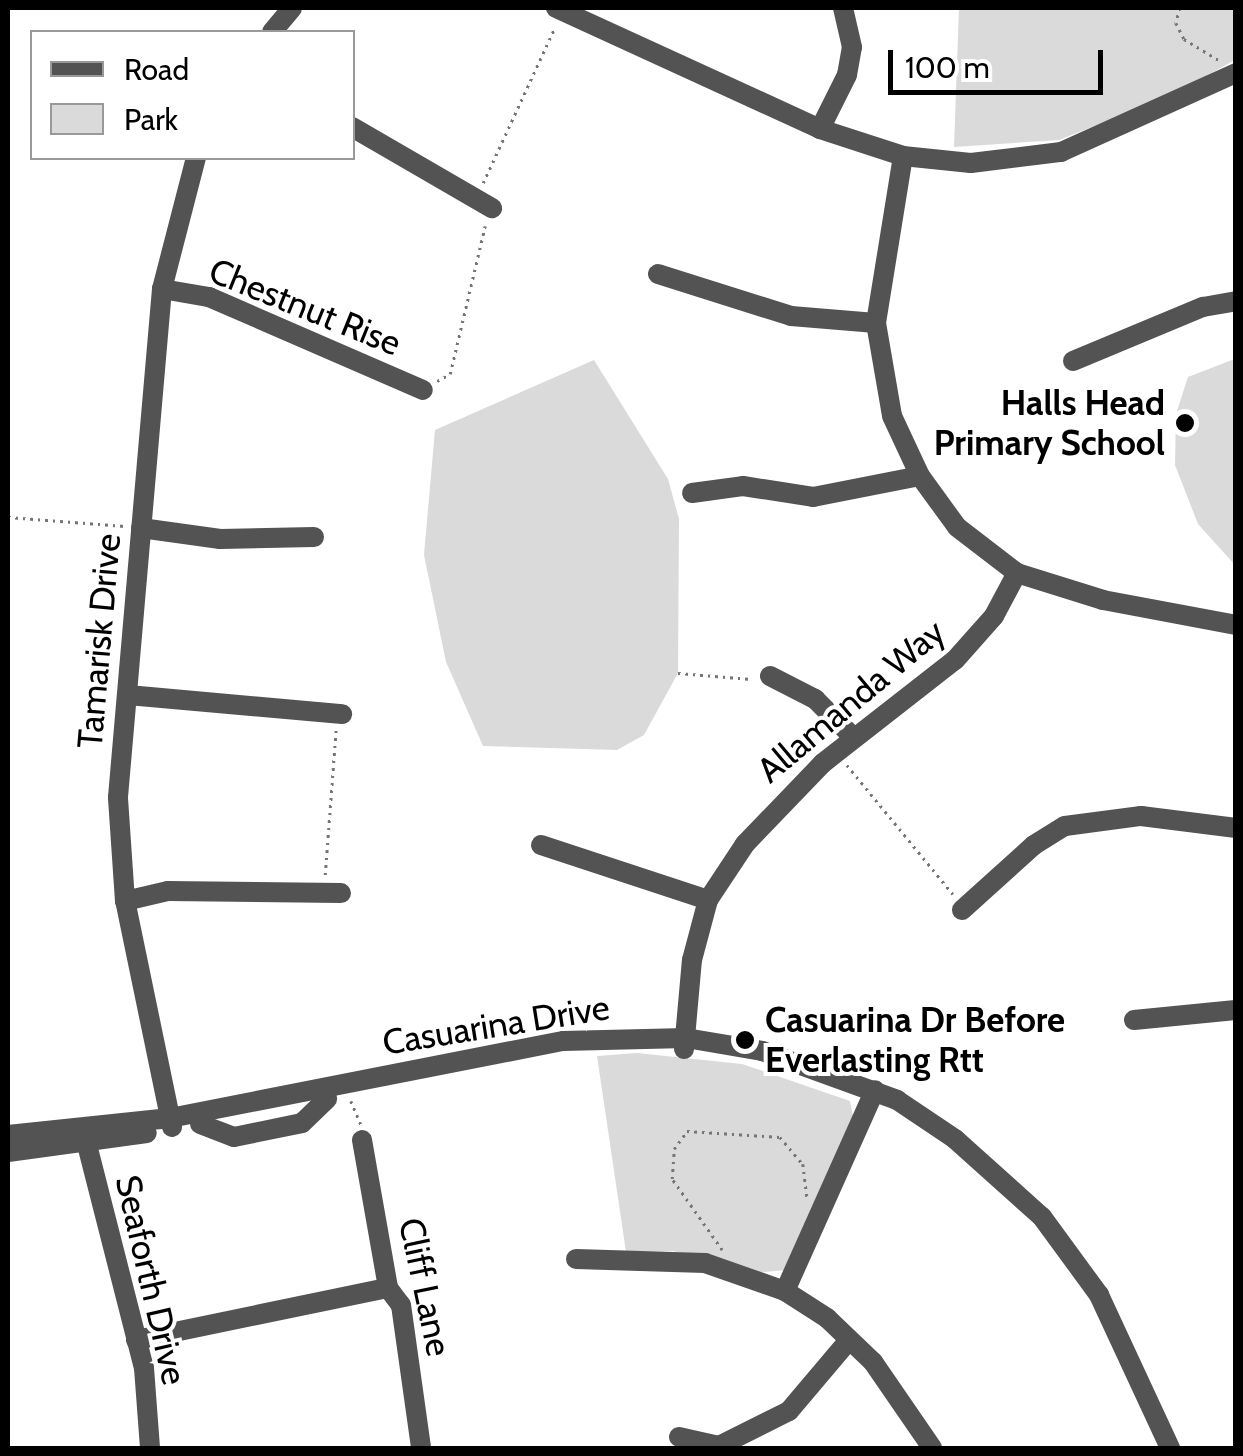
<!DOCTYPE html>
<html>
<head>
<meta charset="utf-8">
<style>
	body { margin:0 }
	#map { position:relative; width:1243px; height:1456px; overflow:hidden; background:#fff; font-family:Cabin,sans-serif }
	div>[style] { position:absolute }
	.green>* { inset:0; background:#dadada }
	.path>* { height:2.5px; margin-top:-1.25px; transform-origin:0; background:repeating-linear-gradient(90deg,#757575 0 2.5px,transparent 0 7.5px) }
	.minor>* { height:20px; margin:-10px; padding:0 10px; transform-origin:10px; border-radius:10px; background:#535353 }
	.dots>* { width:28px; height:28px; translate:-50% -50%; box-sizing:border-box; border:5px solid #fff; border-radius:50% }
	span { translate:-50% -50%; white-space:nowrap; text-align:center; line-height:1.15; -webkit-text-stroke:8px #fff; paint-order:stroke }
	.street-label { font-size:35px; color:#000 }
	.poi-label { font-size:35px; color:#000; font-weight:700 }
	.right { translate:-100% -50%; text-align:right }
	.left { translate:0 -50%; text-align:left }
	.frame { position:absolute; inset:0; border:10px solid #000; pointer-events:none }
	.legend { position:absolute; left:30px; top:30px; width:325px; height:130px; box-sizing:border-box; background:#fff; border:2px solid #999; margin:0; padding:12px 18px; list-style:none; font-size:30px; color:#000 }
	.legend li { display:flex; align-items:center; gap:20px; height:50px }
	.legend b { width:50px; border:2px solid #999 }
	.scale { position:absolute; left:888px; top:50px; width:215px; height:45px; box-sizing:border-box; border:5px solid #000; border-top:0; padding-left:12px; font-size:30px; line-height:35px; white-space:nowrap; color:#000; -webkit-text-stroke:8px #fff; paint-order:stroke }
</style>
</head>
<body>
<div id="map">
	<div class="green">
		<i style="clip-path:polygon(959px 8px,1235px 8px,1235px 60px,1172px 95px,1059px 140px,954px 147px)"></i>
		<i style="clip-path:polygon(594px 360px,668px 479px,679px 519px,678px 673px,644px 735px,617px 750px,483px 746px,446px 662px,424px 555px,435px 430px)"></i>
		<i style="clip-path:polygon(1232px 360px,1236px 362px,1235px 565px,1198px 524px,1175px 465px,1176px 414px,1188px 377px)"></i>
		<i style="clip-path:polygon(637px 1053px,742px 1064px,850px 1101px,854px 1121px,786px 1270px,754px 1273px,673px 1251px,626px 1252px,597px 1056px)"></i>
	</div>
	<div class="path">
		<i style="left:1180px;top:8px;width:16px;rotate:105deg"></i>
		<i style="left:1176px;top:23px;width:18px;rotate:63deg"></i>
		<i style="left:1184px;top:39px;width:44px;rotate:31.2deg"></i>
		<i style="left:483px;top:183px;width:172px;rotate:-65.2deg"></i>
		<i style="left:437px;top:381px;width:15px;rotate:-28deg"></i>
		<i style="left:450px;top:374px;width:152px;rotate:-76.7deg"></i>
		<i style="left:8px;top:517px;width:117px;rotate:4.4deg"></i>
		<i style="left:678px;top:673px;width:73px;rotate:4.7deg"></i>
		<i style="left:847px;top:765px;width:167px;rotate:50.6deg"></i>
		<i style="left:325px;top:875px;width:146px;rotate:-85.7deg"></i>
		<i style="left:351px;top:1101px;width:26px;rotate:67deg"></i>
		<i style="left:722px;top:1250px;width:87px;rotate:-125.2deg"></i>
		<i style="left:672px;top:1179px;width:30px;rotate:-86deg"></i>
		<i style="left:674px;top:1149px;width:22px;rotate:-54deg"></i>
		<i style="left:687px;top:1131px;width:93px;rotate:3.7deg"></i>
		<i style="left:780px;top:1137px;width:35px;rotate:50deg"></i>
		<i style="left:803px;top:1164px;width:35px;rotate:83deg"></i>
	</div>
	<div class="minor">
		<i style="left:556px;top:8px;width:290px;rotate:24.6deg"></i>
		<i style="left:820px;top:129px;width:87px;rotate:18deg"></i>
		<i style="left:903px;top:156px;width:68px;rotate:5.9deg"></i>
		<i style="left:971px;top:163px;width:91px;rotate:-7deg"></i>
		<i style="left:1061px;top:152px;width:192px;rotate:-24.3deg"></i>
		<i style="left:272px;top:32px;width:31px;rotate:-50deg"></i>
		<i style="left:352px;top:127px;width:162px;rotate:30.1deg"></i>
		<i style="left:820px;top:129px;width:60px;rotate:-63.4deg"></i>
		<i style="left:847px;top:75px;width:28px;rotate:-80deg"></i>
		<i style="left:852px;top:47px;width:40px;rotate:-103deg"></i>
		<i style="left:903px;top:156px;width:169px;rotate:99.2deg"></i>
		<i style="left:876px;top:323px;width:94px;rotate:80.2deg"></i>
		<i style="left:892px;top:416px;width:66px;rotate:65deg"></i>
		<i style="left:920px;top:476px;width:63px;rotate:54deg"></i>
		<i style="left:957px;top:527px;width:76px;rotate:37.5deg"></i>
		<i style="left:1017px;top:573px;width:90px;rotate:17.4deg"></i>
		<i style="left:1103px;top:600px;width:135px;rotate:10.6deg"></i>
		<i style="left:658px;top:274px;width:139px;rotate:17.5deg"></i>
		<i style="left:791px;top:316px;width:85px;rotate:4.7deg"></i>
		<i style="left:162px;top:289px;width:48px;rotate:9.7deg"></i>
		<i style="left:209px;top:297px;width:233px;rotate:23.5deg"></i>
		<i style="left:1073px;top:361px;width:141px;rotate:-22.6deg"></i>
		<i style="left:1203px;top:307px;width:34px;rotate:-10deg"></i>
		<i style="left:692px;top:493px;width:51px;rotate:-7.8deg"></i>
		<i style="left:743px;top:486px;width:71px;rotate:8.9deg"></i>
		<i style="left:813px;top:497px;width:109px;rotate:-11.1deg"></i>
		<i style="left:141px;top:528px;width:80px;rotate:7.9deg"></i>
		<i style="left:220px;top:539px;width:94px;rotate:-1.2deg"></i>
		<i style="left:770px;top:676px;width:51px;rotate:27.1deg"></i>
		<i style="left:815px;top:699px;width:55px;rotate:45deg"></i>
		<i style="left:128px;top:695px;width:215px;rotate:5.1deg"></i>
		<i style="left:541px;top:845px;width:176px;rotate:18.2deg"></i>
		<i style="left:125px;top:901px;width:44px;rotate:-13.1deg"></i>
		<i style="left:168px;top:891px;width:173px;rotate:0.7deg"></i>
		<i style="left:962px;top:910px;width:97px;rotate:-42.1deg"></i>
		<i style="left:1034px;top:845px;width:36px;rotate:-32deg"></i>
		<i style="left:1065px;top:826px;width:77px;rotate:-7.5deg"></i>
		<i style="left:1141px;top:816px;width:96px;rotate:7.2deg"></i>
		<i style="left:1134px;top:1020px;width:102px;rotate:-5.6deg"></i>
		<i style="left:684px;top:1049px;width:89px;rotate:-84.9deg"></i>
		<i style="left:692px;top:960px;width:62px;rotate:-75.1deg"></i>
		<i style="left:708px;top:900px;width:67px;rotate:-56.5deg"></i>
		<i style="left:745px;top:844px;width:112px;rotate:-46.1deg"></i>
		<i style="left:823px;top:763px;width:167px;rotate:-38deg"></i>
		<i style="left:955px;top:660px;width:59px;rotate:-48.4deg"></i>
		<i style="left:994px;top:616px;width:49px;rotate:-61.9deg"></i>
		<i style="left:200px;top:1124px;width:36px;rotate:21deg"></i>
		<i style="left:234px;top:1137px;width:69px;rotate:-11.6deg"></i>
		<i style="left:302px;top:1123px;width:35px;rotate:-44deg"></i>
		<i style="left:172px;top:1127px;width:231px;rotate:-101.7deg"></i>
		<i style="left:125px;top:901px;width:104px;rotate:-93.9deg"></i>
		<i style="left:118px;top:797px;width:510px;rotate:-85.05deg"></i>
		<i style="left:162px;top:289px;width:135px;rotate:-75.5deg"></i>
		<i style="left:83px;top:1129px;width:247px;rotate:75.7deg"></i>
		<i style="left:144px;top:1368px;width:80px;rotate:85.7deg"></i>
		<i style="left:8px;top:1135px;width:163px;rotate:-6deg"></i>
		<i style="left:170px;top:1118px;width:400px;rotate:-11.1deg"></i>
		<i style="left:563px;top:1041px;width:123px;rotate:-1.4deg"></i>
		<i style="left:686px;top:1038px;width:77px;rotate:9.7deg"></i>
		<i style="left:762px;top:1051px;width:144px;rotate:19.9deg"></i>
		<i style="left:897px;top:1100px;width:70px;rotate:33.9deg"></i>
		<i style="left:955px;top:1139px;width:117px;rotate:41.9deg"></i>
		<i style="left:1042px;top:1217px;width:97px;rotate:53.8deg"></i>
		<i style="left:1099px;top:1295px;width:169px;rotate:65.1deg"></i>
		<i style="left:362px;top:1140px;width:150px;rotate:80deg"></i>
		<i style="left:388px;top:1288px;width:21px;rotate:53deg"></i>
		<i style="left:401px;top:1305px;width:144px;rotate:82deg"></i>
		<i style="left:8px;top:1152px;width:140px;rotate:-7.8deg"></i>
		<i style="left:576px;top:1259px;width:129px;rotate:1.8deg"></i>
		<i style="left:705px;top:1263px;width:85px;rotate:19.3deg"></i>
		<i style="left:785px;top:1291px;width:50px;rotate:32.7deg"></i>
		<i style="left:827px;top:1318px;width:64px;rotate:43.7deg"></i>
		<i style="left:873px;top:1362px;width:104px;rotate:55.5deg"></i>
		<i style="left:785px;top:1291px;width:220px;rotate:-65.9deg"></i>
		<i style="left:136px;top:1340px;width:257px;rotate:-11.7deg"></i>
		<i style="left:679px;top:1437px;width:41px;rotate:12.7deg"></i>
		<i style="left:719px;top:1446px;width:78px;rotate:-26.6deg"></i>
		<i style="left:789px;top:1411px;width:93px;rotate:-49.8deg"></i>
	</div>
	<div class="dots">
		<i style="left:1185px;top:423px;background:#000"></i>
		<i style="left:745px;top:1040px;background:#000"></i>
	</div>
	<div class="street-label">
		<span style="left:305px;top:307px;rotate:22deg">Chestnut Rise</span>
		<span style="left:99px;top:641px;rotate:-85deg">Tamarisk Drive</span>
		<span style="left:851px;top:701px;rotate:-40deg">Allamanda Way</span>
		<span style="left:496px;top:1025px;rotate:-9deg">Casuarina Drive</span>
		<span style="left:151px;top:1280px;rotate:77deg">Seaforth Drive</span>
		<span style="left:425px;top:1287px;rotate:78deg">Cliff Lane</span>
	</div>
	<div class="poi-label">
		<span class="right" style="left:1165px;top:423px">Halls Head<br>Primary School</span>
		<span class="left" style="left:765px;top:1040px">Casuarina Dr Before<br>Everlasting Rtt</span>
	</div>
	<div class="frame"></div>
	<ul class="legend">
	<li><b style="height:12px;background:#535353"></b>Road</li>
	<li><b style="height:28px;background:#dadada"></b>Park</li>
	</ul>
	<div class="scale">100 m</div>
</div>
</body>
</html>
